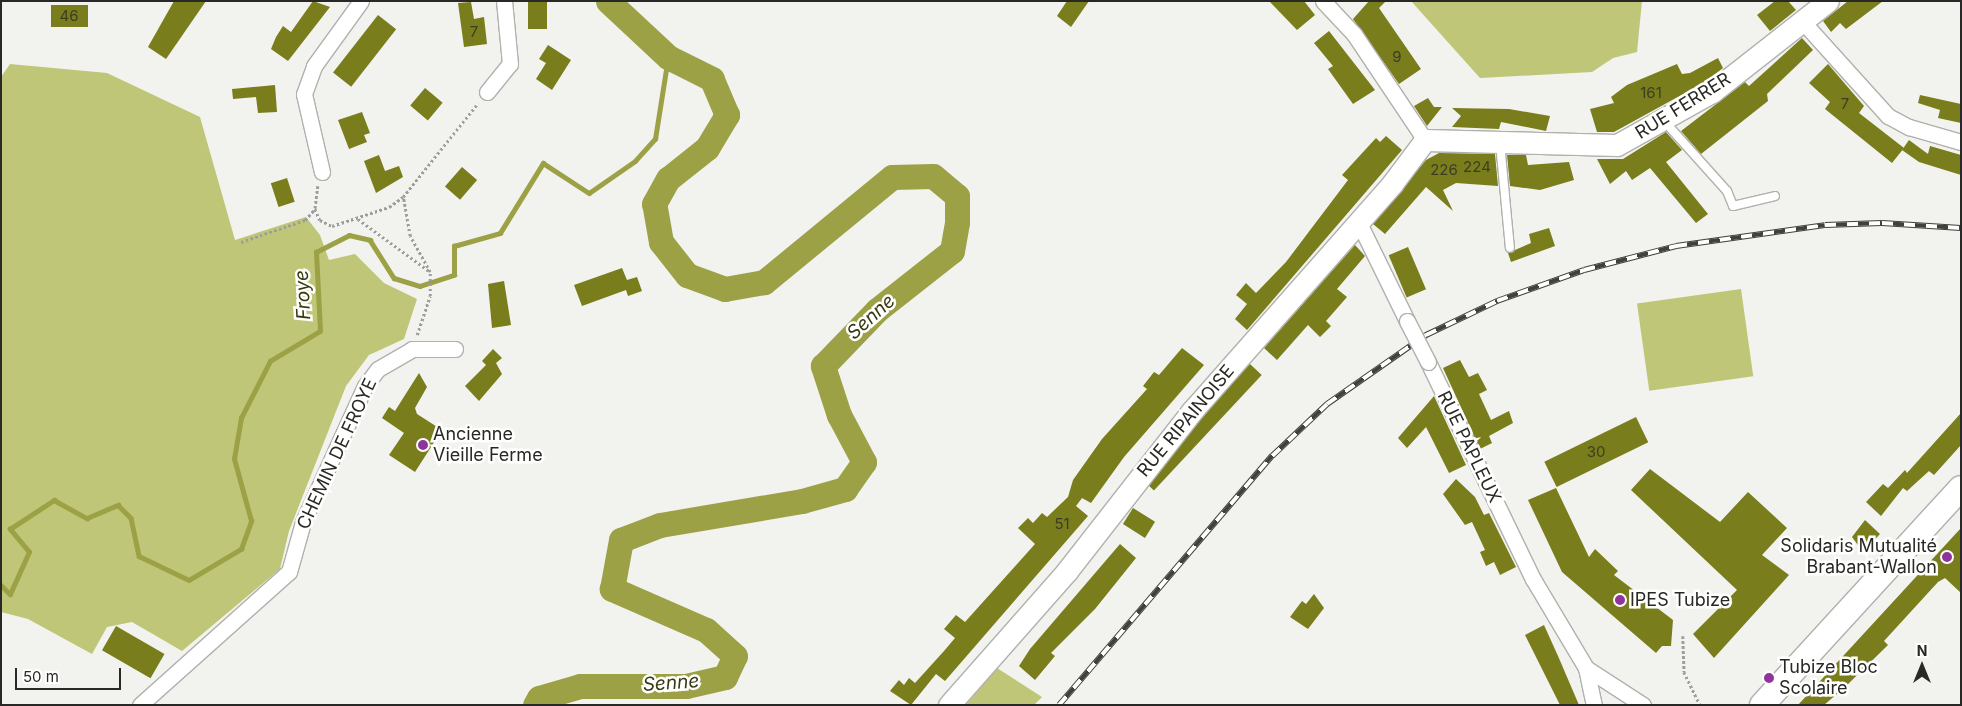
<!DOCTYPE html>
<html>
<head>
<meta charset="utf-8">
<style>
	body { margin:0 }
	#map { position:relative; width:1962px; height:706px; overflow:hidden; background:#f2f2ef; font-family:Inter,sans-serif }
	div>[style] { position:absolute }
	.green>* { inset:0; background:#c0c677; transform-origin:0 0 }
	.stream>* { height:4.5px; margin:-2.25px; padding:0 2.25px; transform-origin:2.25px; border-radius:2.25px; background:#9ca146 }
	.river>* { height:25px; margin:-12.5px; padding:0 12.5px; transform-origin:12.5px; border-radius:12.5px; background:#9ca146 }
	.building>* { inset:0; background:#797d1b; transform-origin:0 0 }
	.path>* { height:2.5px; margin-top:-1.25px; transform-origin:0; background:repeating-linear-gradient(90deg,#9d9d9b 0 2.5px,transparent 0 5px) }
	.roads { filter:drop-shadow(1px 0 #b0b0ad) drop-shadow(-1px 0 #b0b0ad) drop-shadow(0 1px #b0b0ad) drop-shadow(0 -1px #b0b0ad) }
	.lane>* { height:8px; margin:-4px; padding:0 4px; transform-origin:4px; border-radius:4px; background:#fff }
	.street>* { height:15px; margin:-7.5px; padding:0 7.5px; transform-origin:7.5px; border-radius:7.5px; background:#fff }
	.secondary>* { height:21px; margin:-10.5px; padding:0 10.5px; transform-origin:10.5px; border-radius:10.5px; background:#fff }
	.primary>* { height:24px; margin:-12px; padding:0 12px; transform-origin:12px; border-radius:12px; background:#fff }
	.rail>* { height:5.5px; margin-top:-2.75px; transform-origin:0; background:repeating-linear-gradient(90deg,#fffffe 0 11px,#40403e 0 22px); box-sizing:border-box; border-block:1px solid #40403e }
	.bridges { filter:drop-shadow(1px 0 #b0b0ad) drop-shadow(-1px 0 #b0b0ad) drop-shadow(0 1px #b0b0ad) drop-shadow(0 -1px #b0b0ad) }
	.street-bridge>* { height:15px; margin:-7.5px; padding:0 7.5px; transform-origin:7.5px; border-radius:7.5px; background:#fff }
	.dots>* { width:14px; height:14px; translate:-50% -50%; box-sizing:border-box; border:2px solid #fffffe; border-radius:50% }
	span { translate:-50% -50%; white-space:nowrap; text-align:center; line-height:1.15; -webkit-text-stroke:5px #fffffe; paint-order:stroke }
	.number-label { font-size:15px; color:#3c3d24 }
	.number-label span { -webkit-text-stroke-width:0 }
	.street-label { font-size:18px; color:#282827 }
	.poi-label { font-size:18px; color:#282827 }
	.left { translate:0 -50%; text-align:left }
	.right { translate:-100% -50%; text-align:right }
	.water-label { font-size:19px; color:#373912; font-style:italic }
	.frame { position:absolute; inset:0; border:2px solid #282827; pointer-events:none }
	.north { position:absolute; left:1897px; top:641px; width:50px; height:50px; -webkit-text-stroke:4px #fffffe; paint-order:stroke; rotate:0deg; font-size:14px; font-weight:700; line-height:20px; text-align:center; color:#282827 }
	.north::after { content:''; display:block; margin:auto; width:18px; height:22px; background:#282827; clip-path:polygon(50% 0,100% 100%,50% 72%,0 100%) }
	.scale { position:absolute; left:15px; top:668px; width:106px; height:22px; box-sizing:border-box; border:2px solid #282827; border-top:0; padding-left:6px; font-size:15px; line-height:18px; white-space:nowrap; color:#282827; -webkit-text-stroke:4px #fffffe; paint-order:stroke }
</style>
</head>
<body>
<div id="map">
	<div class="green">
		<i style="clip-path:polygon(1411px 1px,1642px 1px,1637px 52px,1613px 58px,1592px 72px,1480px 78px)"></i>
		<i style="clip-path:polygon(10px 64px,107px 73px,200px 117px,235px 240px,306px 217px,320px 235px,329px 260px,355px 254px,384px 283px,417px 299px,404px 339px,369px 355px,346px 386px,289px 531px,280px 569px,182px 651px,132px 622px,107px 627px,92px 654px,28px 619px,1px 612px,1px 77px)"></i>
		<i style="left:1741px;top:289px;width:88px;height:105px;rotate:82deg"></i>
		<i style="clip-path:polygon(997px 668px,1042px 697px,1034px 705px,966px 705px)"></i>
	</div>
	<div class="stream">
		<i style="left:1px;top:585px;width:13px;rotate:45deg"></i>
		<i style="left:10px;top:594px;width:46px;rotate:-65.7deg"></i>
		<i style="left:29px;top:552px;width:30px;rotate:-130deg"></i>
		<i style="left:10px;top:529px;width:53px;rotate:-33.4deg"></i>
		<i style="left:54px;top:500px;width:38px;rotate:29deg"></i>
		<i style="left:87px;top:518px;width:34px;rotate:-23deg"></i>
		<i style="left:118px;top:505px;width:18px;rotate:45deg"></i>
		<i style="left:131px;top:518px;width:39px;rotate:78deg"></i>
		<i style="left:139px;top:556px;width:55px;rotate:25.6deg"></i>
		<i style="left:189px;top:580px;width:61px;rotate:-30.8deg"></i>
		<i style="left:241px;top:549px;width:30px;rotate:-70deg"></i>
		<i style="left:251px;top:521px;width:64px;rotate:-105.3deg"></i>
		<i style="left:234px;top:459px;width:42px;rotate:-80.3deg"></i>
		<i style="left:241px;top:418px;width:64px;rotate:-63deg"></i>
		<i style="left:270px;top:361px;width:58px;rotate:-31deg"></i>
		<i style="left:320px;top:331px;width:79px;rotate:-92.9deg"></i>
		<i style="left:316px;top:252px;width:37px;rotate:-27deg"></i>
		<i style="left:349px;top:235px;width:22px;rotate:13deg"></i>
		<i style="left:370px;top:240px;width:45px;rotate:57.7deg"></i>
		<i style="left:394px;top:278px;width:27px;rotate:17deg"></i>
		<i style="left:420px;top:286px;width:36px;rotate:-18deg"></i>
		<i style="left:454px;top:275px;width:29px;rotate:-90deg"></i>
		<i style="left:454px;top:246px;width:48px;rotate:-15.8deg"></i>
		<i style="left:500px;top:233px;width:82px;rotate:-58.4deg"></i>
		<i style="left:543px;top:163px;width:55px;rotate:33.1deg"></i>
		<i style="left:589px;top:193px;width:56px;rotate:-34.8deg"></i>
		<i style="left:635px;top:161px;width:30px;rotate:-48deg"></i>
		<i style="left:655px;top:139px;width:83px;rotate:-81deg"></i>
	</div>
	<div class="river">
		<i style="left:535px;top:705px;width:8px;rotate:-60deg"></i>
		<i style="left:539px;top:698px;width:43px;rotate:-16.3deg"></i>
		<i style="left:580px;top:686px;width:106px"></i>
		<i style="left:686px;top:686px;width:40px;rotate:-13deg"></i>
		<i style="left:725px;top:677px;width:23px;rotate:-65deg"></i>
		<i style="left:735px;top:656px;width:39px;rotate:-138deg"></i>
		<i style="left:706px;top:630px;width:103px;rotate:-156.4deg"></i>
		<i style="left:612px;top:589px;width:50px;rotate:-79.6deg"></i>
		<i style="left:621px;top:540px;width:42px;rotate:-21deg"></i>
		<i style="left:660px;top:525px;width:144px;rotate:-9.6deg"></i>
		<i style="left:802px;top:501px;width:45px;rotate:-15.6deg"></i>
		<i style="left:845px;top:489px;width:33px;rotate:-55deg"></i>
		<i style="left:864px;top:462px;width:53px;rotate:-118deg"></i>
		<i style="left:839px;top:415px;width:52px;rotate:-108.1deg"></i>
		<i style="left:823px;top:366px;width:78px;rotate:-46deg"></i>
		<i style="left:877px;top:310px;width:95px;rotate:-38.2deg"></i>
		<i style="left:952px;top:251px;width:29px;rotate:-80deg"></i>
		<i style="left:957px;top:222px;width:26px;rotate:-90deg"></i>
		<i style="left:957px;top:196px;width:31px;rotate:-140deg"></i>
		<i style="left:933px;top:176px;width:41px;rotate:178.6deg"></i>
		<i style="left:892px;top:177px;width:166px;rotate:140.6deg"></i>
		<i style="left:764px;top:282px;width:40px;rotate:170deg"></i>
		<i style="left:725px;top:289px;width:40px;rotate:-159.8deg"></i>
		<i style="left:687px;top:275px;width:42px;rotate:-128.2deg"></i>
		<i style="left:661px;top:242px;width:39px;rotate:-100deg"></i>
		<i style="left:654px;top:204px;width:29px;rotate:-61deg"></i>
		<i style="left:668px;top:179px;width:50px;rotate:-38.5deg"></i>
		<i style="left:707px;top:148px;width:39px;rotate:-59deg"></i>
		<i style="left:727px;top:115px;width:39px;rotate:-113deg"></i>
		<i style="left:712px;top:79px;width:49px;rotate:-153.4deg"></i>
		<i style="left:668px;top:57px;width:82px;rotate:-137deg"></i>
	</div>
	<div class="building">
		<i style="clip-path:polygon(174px 1px,206px 1px,166px 59px,148px 47px)"></i>
		<i style="clip-path:polygon(313px 1px,330px 7px,288px 61px,271px 49px,276px 37px,283px 26px,291px 32px)"></i>
		<i style="left:528px;top:1px;width:19px;height:28px"></i>
		<i style="clip-path:polygon(1067px 1px,1089px 1px,1071px 27px,1057px 16px)"></i>
		<i style="clip-path:polygon(1269px 1px,1304px 1px,1315px 15px,1297px 30px)"></i>
		<i style="clip-path:polygon(1369px 1px,1386px 1px,1379px 8px,1421px 69px,1399px 84px,1353px 19px)"></i>
		<i style="clip-path:polygon(1775px 1px,1788px 1px,1796px 10px,1770px 31px,1757px 15px)"></i>
		<i style="clip-path:polygon(1848px 1px,1883px 1px,1846px 29px,1840px 23px,1831px 32px,1823px 21px)"></i>
		<i style="clip-path:polygon(471px 2px,474px 19px,484px 17px,487px 44px,464px 47px,458px 3px)"></i>
		<i style="left:51px;top:5px;width:37px;height:22px"></i>
		<i style="left:378px;top:15px;width:23px;height:73px;rotate:38deg"></i>
		<i style="clip-path:polygon(1329px 31px,1375px 90px,1353px 104px,1328px 69px,1333px 66px,1314px 43px)"></i>
		<i style="clip-path:polygon(1802px 38px,1813px 50px,1767px 94px,1768px 101px,1701px 154px,1681px 131px,1745px 82px,1749px 86px)"></i>
		<i style="clip-path:polygon(548px 45px,571px 60px,552px 90px,536px 79px,546px 63px,539px 59px)"></i>
		<i style="clip-path:polygon(1718px 58px,1723px 68px,1705px 82px,1614px 132px,1597px 132px,1590px 109px,1614px 103px,1611px 97px,1627px 85px,1677px 64px,1682px 74px,1690px 73px)"></i>
		<i style="clip-path:polygon(1828px 64px,1864px 106px,1859px 113px,1904px 148px,1892px 163px,1825px 109px,1830px 102px,1809px 83px)"></i>
		<i style="clip-path:polygon(275px 85px,277px 112px,258px 113px,256px 97px,233px 99px,232px 89px)"></i>
		<i style="left:425px;top:88px;width:23px;height:23px;rotate:40deg"></i>
		<i style="clip-path:polygon(1920px 95px,1961px 104px,1961px 123px,1938px 118px,1940px 110px,1918px 103px)"></i>
		<i style="clip-path:polygon(1428px 98px,1434px 107px,1442px 107px,1427px 126px,1414px 106px)"></i>
		<i style="clip-path:polygon(1452px 108px,1509px 109px,1550px 116px,1546px 131px,1501px 122px,1499px 129px,1452px 127px,1461px 116px)"></i>
		<i style="clip-path:polygon(362px 112px,370px 133px,364px 135px,367px 142px,349px 149px,338px 120px)"></i>
		<i style="clip-path:polygon(1666px 132px,1682px 150px,1666px 162px,1708px 214px,1696px 223px,1650px 168px,1632px 180px,1626px 171px,1610px 184px,1597px 159px,1623px 159px)"></i>
		<i style="clip-path:polygon(1386px 136px,1402px 150px,1247px 330px,1235px 319px,1247px 304px,1236px 295px,1246px 283px,1256px 293px,1286px 262px,1348px 180px,1342px 175px,1376px 138px,1380px 142px)"></i>
		<i style="clip-path:polygon(1909px 140px,1928px 154px,1930px 146px,1961px 155px,1961px 175px,1919px 162px,1902px 150px)"></i>
		<i style="clip-path:polygon(1439px 153px,1495px 154px,1498px 186px,1456px 183px,1443px 190px,1453px 211px,1426px 187px,1385px 234px,1373px 224px,1426px 160px)"></i>
		<i style="clip-path:polygon(379px 155px,385px 171px,399px 166px,403px 177px,376px 193px,364px 161px)"></i>
		<i style="clip-path:polygon(1507px 155px,1526px 155px,1528px 165px,1569px 162px,1574px 180px,1540px 190px,1510px 186px)"></i>
		<i style="left:462px;top:167px;width:20px;height:26px;rotate:41deg"></i>
		<i style="left:287px;top:178px;width:25px;height:17px;rotate:72deg"></i>
		<i style="clip-path:polygon(1549px 228px,1555px 246px,1511px 262px,1508px 253px,1531px 243px,1529px 234px)"></i>
		<i style="clip-path:polygon(1355px 245px,1365px 256px,1337px 289px,1347px 297px,1326px 321px,1331px 326px,1320px 337px,1308px 325px,1277px 360px,1264px 348px)"></i>
		<i style="left:1408px;top:247px;width:46px;height:21px;rotate:67deg"></i>
		<i style="clip-path:polygon(622px 268px,627px 280px,637px 277px,642px 291px,628px 296px,626px 290px,582px 306px,574px 285px)"></i>
		<i style="clip-path:polygon(504px 281px,511px 325px,492px 328px,488px 284px)"></i>
		<i style="clip-path:polygon(1182px 348px,1204px 365px,1124px 457px,1091px 503px,1082px 498px,1076px 506px,1088px 516px,945px 681px,936px 674px,911px 705px,890px 691px,899px 680px,904px 685px,909px 678px,915px 683px,944px 651px,955px 638px,944px 629px,956px 615px,965px 622px,1035px 544px,1018px 528px,1028px 518px,1033px 523px,1042px 513px,1047px 517px,1068px 497px,1073px 480px,1102px 439px,1147px 389px,1143px 386px,1154px 372px,1159px 375px)"></i>
		<i style="clip-path:polygon(493px 349px,502px 358px,496px 363px,502px 374px,479px 401px,465px 386px,486px 365px,482px 361px)"></i>
		<i style="clip-path:polygon(1460px 360px,1469px 377px,1478px 373px,1487px 390px,1479px 394px,1491px 420px,1509px 411px,1513px 423px,1489px 436px,1492px 443px,1480px 449px,1443px 368px)"></i>
		<i style="left:1250px;top:364px;width:16px;height:158px;rotate:43deg"></i>
		<i style="clip-path:polygon(419px 373px,427px 387px,415px 408px,417px 414px,442px 430px,415px 472px,389px 455px,404px 433px,382px 418px,389px 407px,395px 411px)"></i>
		<i style="clip-path:polygon(1434px 396px,1466px 465px,1449px 473px,1426px 427px,1407px 448px,1398px 438px)"></i>
		<i style="clip-path:polygon(1961px 413px,1961px 445px,1934px 475px,1929px 471px,1907px 491px,1903px 488px,1881px 516px,1866px 502px,1883px 484px,1888px 488px,1905px 470px,1907px 473px)"></i>
		<i style="left:1636px;top:417px;width:28px;height:102px;rotate:64deg"></i>
		<i style="clip-path:polygon(1650px 469px,1720px 522px,1748px 492px,1787px 528px,1762px 555px,1789px 575px,1714px 658px,1693px 634px,1737px 590px,1631px 490px)"></i>
		<i style="clip-path:polygon(1456px 479px,1475px 497px,1484px 515px,1489px 513px,1516px 567px,1500px 575px,1494px 562px,1486px 566px,1480px 552px,1485px 550px,1472px 522px,1465px 525px,1443px 494px)"></i>
		<i style="clip-path:polygon(1556px 488px,1589px 557px,1595px 549px,1618px 571px,1614px 575px,1673px 620px,1671px 646px,1662px 646px,1656px 653px,1562px 572px,1528px 500px)"></i>
		<i style="left:1133px;top:508px;width:26px;height:19px;rotate:32deg"></i>
		<i style="clip-path:polygon(1865px 520px,1880px 534px,1863px 552px,1852px 537px)"></i>
		<i style="clip-path:polygon(1961px 528px,1961px 593px,1945px 578px,1938px 582px,1884px 641px,1888px 645px,1844px 688px,1824px 705px,1798px 705px)"></i>
		<i style="clip-path:polygon(1120px 544px,1136px 558px,1095px 609px,1051px 653px,1055px 656px,1035px 680px,1019px 666px,1030px 649px)"></i>
		<i style="clip-path:polygon(1314px 594px,1324px 608px,1308px 629px,1290px 617px,1302px 601px,1306px 604px)"></i>
		<i style="clip-path:polygon(1544px 625px,1558px 656px,1579px 705px,1560px 705px,1525px 635px)"></i>
		<i style="left:116px;top:626px;width:56px;height:28px;rotate:30deg"></i>
	</div>
	<div class="path">
		<i style="left:318px;top:186px;width:23px;rotate:97deg"></i>
		<i style="left:315px;top:209px;width:12px;rotate:66deg"></i>
		<i style="left:320px;top:220px;width:13px;rotate:27deg"></i>
		<i style="left:332px;top:226px;width:60px;rotate:-18.4deg"></i>
		<i style="left:389px;top:207px;width:17px;rotate:-36deg"></i>
		<i style="left:358px;top:219px;width:88px;rotate:36.2deg"></i>
		<i style="left:241px;top:242px;width:68px;rotate:-19deg"></i>
		<i style="left:305px;top:220px;width:15px;rotate:-48deg"></i>
		<i style="left:417px;top:335px;width:41px;rotate:-71.6deg"></i>
		<i style="left:430px;top:296px;width:24px;rotate:-90deg"></i>
		<i style="left:430px;top:272px;width:41px;rotate:-119.1deg"></i>
		<i style="left:410px;top:236px;width:40px;rotate:-100deg"></i>
		<i style="left:403px;top:197px;width:120px;rotate:-51.4deg"></i>
		<i style="left:1683px;top:636px;width:36px;rotate:88deg"></i>
		<i style="left:1684px;top:672px;width:37px;rotate:64deg"></i>
	</div>
	<div class="roads">
		<div class="lane">
			<i style="left:1665px;top:122px;width:93px;rotate:48.1deg"></i>
			<i style="left:1727px;top:191px;width:16px;rotate:68deg"></i>
			<i style="left:1733px;top:206px;width:43px;rotate:-13.4deg"></i>
			<i style="left:1500px;top:143px;width:105px;rotate:84.6deg"></i>
		</div>
		<div class="street">
			<i style="left:1323px;top:1px;width:45px;rotate:46.8deg"></i>
			<i style="left:1354px;top:34px;width:128px;rotate:56.2deg"></i>
			<i style="left:1803px;top:22px;width:127px;rotate:47.9deg"></i>
			<i style="left:1888px;top:116px;width:24px;rotate:28deg"></i>
			<i style="left:1909px;top:127px;width:54px;rotate:16.1deg"></i>
			<i style="left:487px;top:92px;width:36px;rotate:-51deg"></i>
			<i style="left:510px;top:64px;width:63px;rotate:-95.4deg"></i>
			<i style="left:322px;top:172px;width:80px;rotate:-103deg"></i>
			<i style="left:304px;top:94px;width:30px;rotate:-70deg"></i>
			<i style="left:314px;top:66px;width:80px;rotate:-54.1deg"></i>
			<i style="left:1359px;top:223px;width:109px;rotate:63.9deg"></i>
			<i style="left:1428px;top:362px;width:241px;rotate:64.2deg"></i>
			<i style="left:1533px;top:579px;width:104px;rotate:59.2deg"></i>
			<i style="left:1586px;top:668px;width:38px;rotate:78deg"></i>
			<i style="left:1586px;top:668px;width:68px;rotate:33deg"></i>
			<i style="left:140px;top:705px;width:200px;rotate:-41.8deg"></i>
			<i style="left:289px;top:572px;width:52px;rotate:-74.4deg"></i>
			<i style="left:303px;top:522px;width:149px;rotate:-65.5deg"></i>
			<i style="left:365px;top:386px;width:21px;rotate:-53deg"></i>
			<i style="left:378px;top:369px;width:39px;rotate:-30deg"></i>
			<i style="left:412px;top:349px;width:43px"></i>
		</div>
		<div class="secondary">
			<i style="left:949px;top:705px;width:179px;rotate:-48.6deg"></i>
			<i style="left:1067px;top:571px;width:203px;rotate:-52deg"></i>
			<i style="left:1192px;top:411px;width:303px;rotate:-48.6deg"></i>
			<i style="left:1392px;top:184px;width:55px;rotate:-53.1deg"></i>
			<i style="left:1425px;top:140px;width:192px;rotate:1.5deg"></i>
			<i style="left:1617px;top:145px;width:109px;rotate:-29.2deg"></i>
			<i style="left:1712px;top:92px;width:147px;rotate:-38.1deg"></i>
		</div>
		<div class="primary">
			<i style="left:1762px;top:705px;width:294px;rotate:-47.5deg"></i>
		</div>
	</div>
	<div class="rail">
		<i style="left:1059px;top:705px;width:328px;rotate:-49.5deg"></i>
		<i style="left:1272px;top:456px;width:76px;rotate:-43.4deg"></i>
		<i style="left:1327px;top:404px;width:121px;rotate:-34.9deg"></i>
		<i style="left:1426px;top:335px;width:79px;rotate:-25.6deg"></i>
		<i style="left:1497px;top:301px;width:92px;rotate:-19.6deg"></i>
		<i style="left:1584px;top:270px;width:95px;rotate:-14.6deg"></i>
		<i style="left:1676px;top:246px;width:150px;rotate:-8deg"></i>
		<i style="left:1825px;top:225px;width:57px;rotate:-2deg"></i>
		<i style="left:1882px;top:223px;width:79px;rotate:3.6deg"></i>
	</div>
	<div class="bridges">
		<div class="street-bridge">
			<i style="left:1407px;top:321px;width:46px;rotate:62.9deg"></i>
		</div>
	</div>
	<div class="dots">
		<i style="left:423px;top:445px;background:#8f339d"></i>
		<i style="left:1947px;top:557px;background:#8f339d"></i>
		<i style="left:1620px;top:600px;background:#8f339d"></i>
		<i style="left:1769px;top:678px;background:#8f339d"></i>
	</div>
	<div class="number-label">
		<span style="left:69px;top:16px">46</span>
		<span style="left:474px;top:32px">7</span>
		<span style="left:1397px;top:57px">9</span>
		<span style="left:1651px;top:93px">161</span>
		<span style="left:1845px;top:104px">7</span>
		<span style="left:1477px;top:167px">224</span>
		<span style="left:1444px;top:170px">226</span>
		<span style="left:1596px;top:452px">30</span>
		<span style="left:1062px;top:524px">51</span>
	</div>
	<div class="street-label">
		<span style="left:1683px;top:106px;rotate:-32deg">RUE FERRER</span>
		<span style="left:1186px;top:421px;rotate:-50deg">RUE RIPAINOISE</span>
		<span style="left:1469px;top:447px;rotate:64deg">RUE PAPLEUX</span>
		<span style="left:337px;top:454px;rotate:-65deg">CHEMIN DE FROYE</span>
	</div>
	<div class="poi-label">
		<span class="left" style="left:433px;top:445px">Ancienne<br>Vieille Ferme</span>
		<span class="right" style="left:1937px;top:557px">Solidaris Mutualité<br>Brabant-Wallon</span>
		<span class="left" style="left:1630px;top:600px">IPES Tubize</span>
		<span class="left" style="left:1779px;top:678px">Tubize Bloc<br>Scolaire</span>
	</div>
	<div class="water-label">
		<span style="left:303px;top:295px;rotate:-93deg">Froye</span>
		<span style="left:871px;top:317px;rotate:-42deg">Senne</span>
		<span style="left:671px;top:683px;rotate:-4deg">Senne</span>
	</div>
	<div class="frame"></div>
	<div class="north">N</div>
	<div class="scale">50 m</div>
</div>
</body>
</html>
